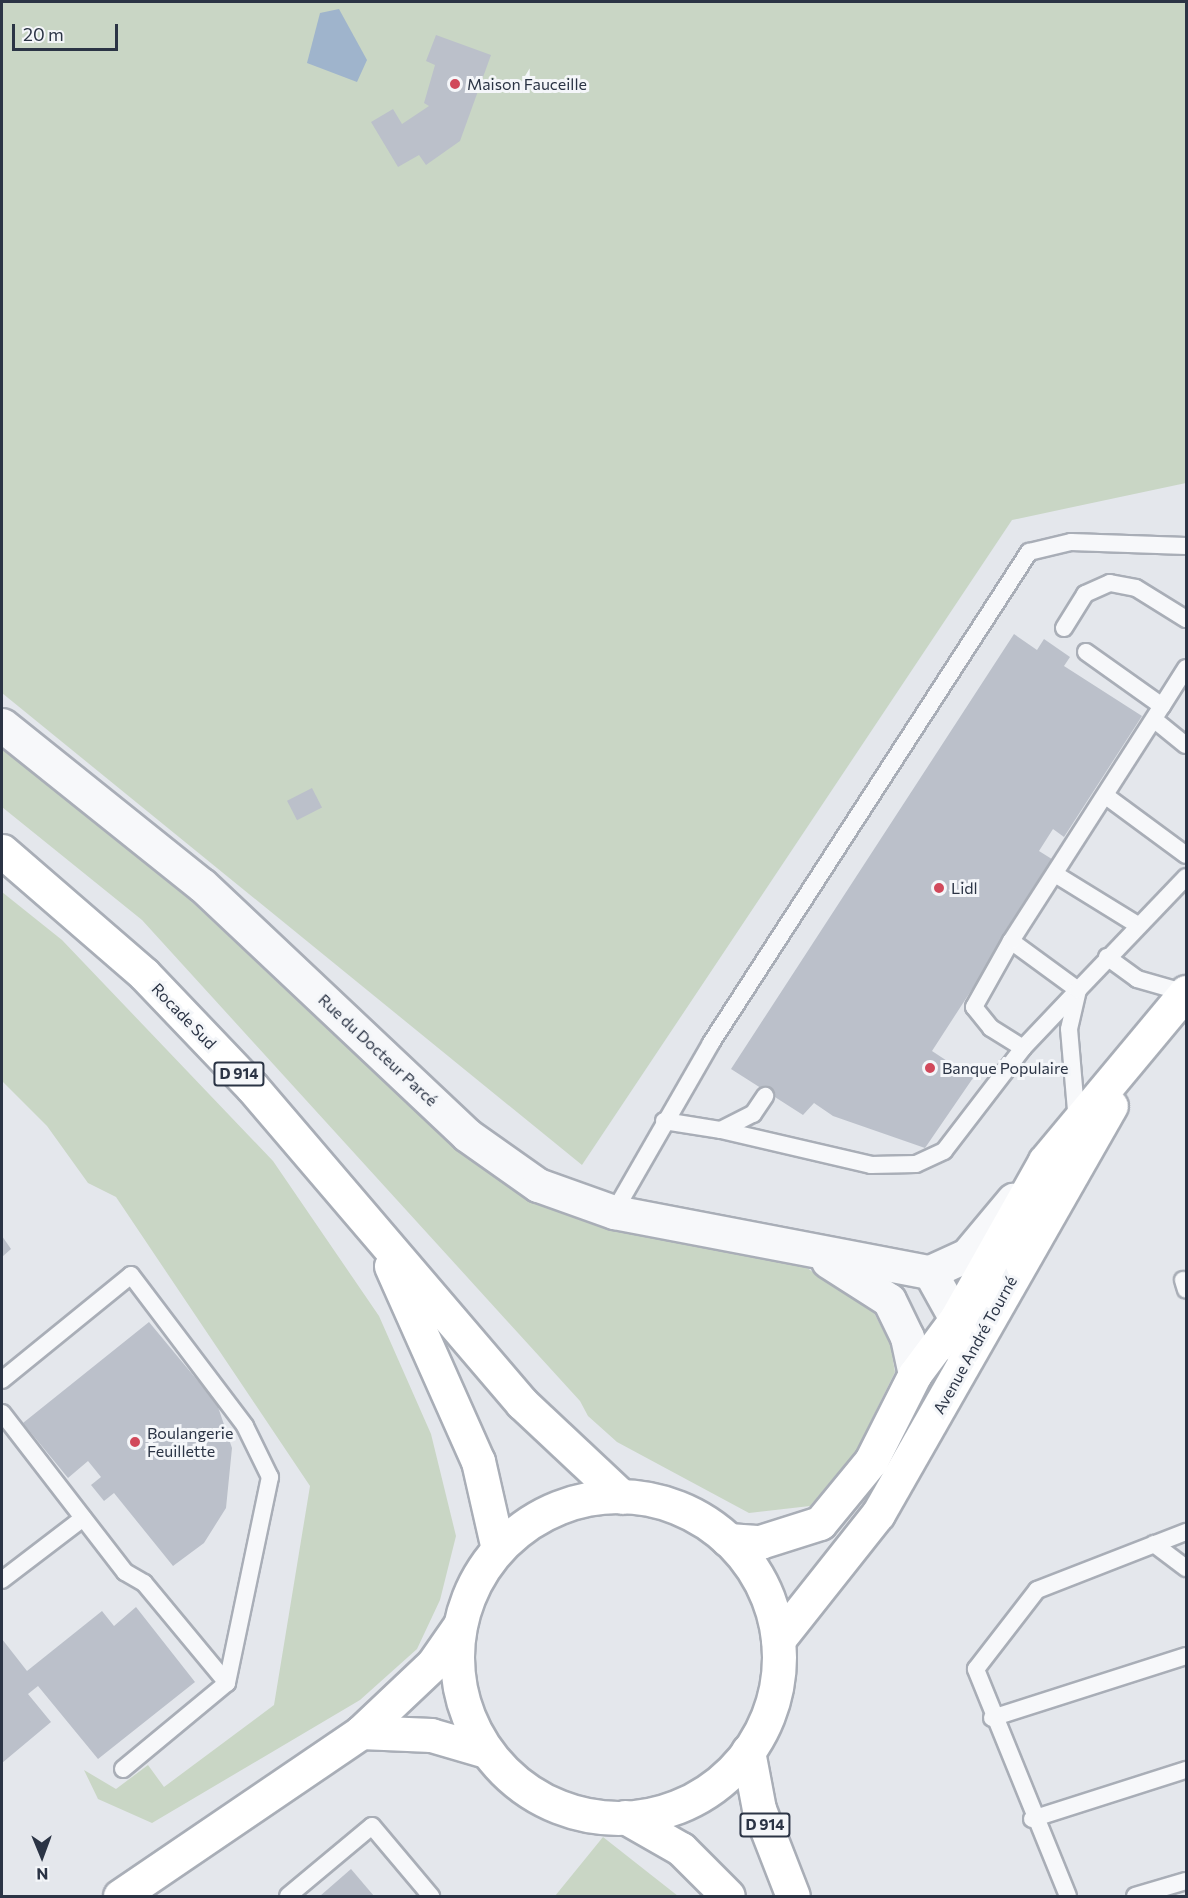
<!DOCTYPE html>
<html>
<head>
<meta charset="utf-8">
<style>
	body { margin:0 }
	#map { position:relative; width:1188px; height:1898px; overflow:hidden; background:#e4e7ec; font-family:Commissioner,sans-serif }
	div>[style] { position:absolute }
	.green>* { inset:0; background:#c9d6c5 }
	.water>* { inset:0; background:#9fb4cc }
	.building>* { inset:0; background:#bbc0ca; transform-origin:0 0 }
	.roads { filter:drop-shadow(2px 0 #a9aeb7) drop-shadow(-2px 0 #a9aeb7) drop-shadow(0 2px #a9aeb7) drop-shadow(0 -2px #a9aeb7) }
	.lane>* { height:16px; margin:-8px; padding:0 8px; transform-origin:8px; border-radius:8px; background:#f7f8fa }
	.street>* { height:33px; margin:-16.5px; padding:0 16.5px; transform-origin:16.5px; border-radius:16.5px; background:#f7f8fa }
	.secondary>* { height:33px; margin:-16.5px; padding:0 16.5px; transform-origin:16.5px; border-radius:16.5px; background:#fff }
	.primary>* { height:33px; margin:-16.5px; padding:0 16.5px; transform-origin:16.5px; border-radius:16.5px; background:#fff }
	.primary>.ring { margin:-16.5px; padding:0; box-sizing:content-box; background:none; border:33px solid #fff; border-radius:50% }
	.dots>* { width:16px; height:16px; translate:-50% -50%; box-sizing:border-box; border:3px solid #f4f6f9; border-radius:50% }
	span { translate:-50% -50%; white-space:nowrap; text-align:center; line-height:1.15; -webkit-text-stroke:6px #f4f6f9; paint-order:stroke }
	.shield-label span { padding:2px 4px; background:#f4f6f9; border:2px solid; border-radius:4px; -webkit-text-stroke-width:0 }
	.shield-label { font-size:15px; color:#2b3445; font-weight:700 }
	.poi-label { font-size:16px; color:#2b3445 }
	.left { translate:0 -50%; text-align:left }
	.street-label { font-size:16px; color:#2b3445 }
	.frame { position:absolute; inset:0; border:3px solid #2b3445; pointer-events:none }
	.north { position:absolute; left:12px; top:1826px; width:60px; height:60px; -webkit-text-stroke:4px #f4f6f9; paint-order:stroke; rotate:179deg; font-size:16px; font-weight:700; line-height:24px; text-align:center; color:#2b3445 }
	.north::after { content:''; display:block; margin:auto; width:21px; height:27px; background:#2b3445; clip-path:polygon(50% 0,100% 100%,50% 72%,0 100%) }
	.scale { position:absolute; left:12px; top:24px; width:106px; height:27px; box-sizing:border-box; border:3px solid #2b3445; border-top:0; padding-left:8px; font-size:18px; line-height:21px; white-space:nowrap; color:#2b3445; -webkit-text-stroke:4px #f4f6f9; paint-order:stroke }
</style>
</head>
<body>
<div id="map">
	<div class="green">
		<i style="clip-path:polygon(2px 2px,1186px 2px,1186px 483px,1012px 520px,582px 1165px,2px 693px)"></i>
		<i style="clip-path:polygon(2px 749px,190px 900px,455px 1149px,529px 1201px,609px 1230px,807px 1268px,874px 1313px,890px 1343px,895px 1372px,856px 1451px,810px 1506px,749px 1513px,617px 1442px,588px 1416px,580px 1401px,142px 920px,2px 807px)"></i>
		<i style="clip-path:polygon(2px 892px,62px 940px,273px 1161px,379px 1316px,431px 1434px,456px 1536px,440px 1600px,417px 1649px,360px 1700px,152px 1823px,98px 1799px,84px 1770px,116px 1789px,148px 1765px,164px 1787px,274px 1705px,310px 1486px,116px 1197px,88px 1183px,47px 1126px,2px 1081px)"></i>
		<i style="clip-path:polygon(603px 1837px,650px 1874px,678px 1896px,555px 1896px)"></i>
	</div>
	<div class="water">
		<i style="clip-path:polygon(339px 9px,367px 60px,357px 82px,307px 63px,320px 13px)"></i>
	</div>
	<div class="building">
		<i style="clip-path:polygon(436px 35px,491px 55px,460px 141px,426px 165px,419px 155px,398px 167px,371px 122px,393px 109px,402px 124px,429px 106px,424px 103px,435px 65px,426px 61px)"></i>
		<i style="clip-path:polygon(1014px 634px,1037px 650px,1044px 639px,1070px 657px,1064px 666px,1142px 716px,1064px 837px,1053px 829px,1039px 851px,1055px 861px,932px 1051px,973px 1078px,925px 1148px,833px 1116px,814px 1103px,803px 1115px,731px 1069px)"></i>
		<i style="left:312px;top:788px;width:22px;height:28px;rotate:63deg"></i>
		<i style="clip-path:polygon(2px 1236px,11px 1249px,2px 1257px)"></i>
		<i style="clip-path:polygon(149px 1322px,217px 1404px,232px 1448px,226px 1508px,204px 1543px,173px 1566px,114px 1493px,104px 1501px,91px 1485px,101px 1477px,88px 1461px,68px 1478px,23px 1423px)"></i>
		<i style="clip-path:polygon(136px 1607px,195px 1682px,98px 1759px,38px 1686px,28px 1694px,51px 1722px,2px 1763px,2px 1639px,27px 1671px,102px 1611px,114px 1626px)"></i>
		<i style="clip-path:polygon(351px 1869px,374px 1896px,320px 1896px)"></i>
	</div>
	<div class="roads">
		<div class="lane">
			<i style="left:1064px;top:628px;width:40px;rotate:-58deg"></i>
			<i style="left:1085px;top:594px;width:27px;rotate:-24deg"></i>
			<i style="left:1110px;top:583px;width:26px;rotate:11deg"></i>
			<i style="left:1136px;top:588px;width:59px;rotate:31.8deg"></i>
			<i style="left:1086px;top:652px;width:93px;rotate:35.4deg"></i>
			<i style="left:1162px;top:706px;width:45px;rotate:-57.7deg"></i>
			<i style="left:1156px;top:721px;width:38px;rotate:39deg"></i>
			<i style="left:1106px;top:796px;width:99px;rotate:36.4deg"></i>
			<i style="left:1055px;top:874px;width:95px;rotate:31.7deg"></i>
			<i style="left:1011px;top:941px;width:83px;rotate:36.2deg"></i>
			<i style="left:1078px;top:990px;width:80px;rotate:133.5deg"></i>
			<i style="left:1107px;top:957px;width:37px;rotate:36deg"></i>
			<i style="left:1137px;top:979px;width:51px;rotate:15.9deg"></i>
			<i style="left:664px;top:1121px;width:58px;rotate:9deg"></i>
			<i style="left:721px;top:1130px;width:36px;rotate:-27deg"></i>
			<i style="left:753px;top:1114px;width:22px;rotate:-56deg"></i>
			<i style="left:1077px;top:1122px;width:93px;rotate:-94.9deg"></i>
			<i style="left:1069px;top:1029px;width:40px;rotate:-77deg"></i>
			<i style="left:1078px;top:990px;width:156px;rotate:-46.3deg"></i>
			<i style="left:721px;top:1130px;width:154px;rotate:13.1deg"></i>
			<i style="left:871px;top:1165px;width:45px;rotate:-1.3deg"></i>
			<i style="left:916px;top:1164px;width:31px;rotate:-25deg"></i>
			<i style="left:944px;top:1151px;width:130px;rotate:-52.5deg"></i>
			<i style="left:1023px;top:1048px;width:38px;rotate:-148deg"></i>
			<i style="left:991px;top:1028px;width:27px;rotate:-129deg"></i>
			<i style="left:974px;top:1007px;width:76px;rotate:-60.7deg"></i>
			<i style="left:1011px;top:941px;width:279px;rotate:-57.3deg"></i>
			<i style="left:614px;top:1212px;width:195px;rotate:-60.1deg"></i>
			<i style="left:711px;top:1043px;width:585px;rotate:-57.07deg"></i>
			<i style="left:1029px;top:552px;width:43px;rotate:-13.4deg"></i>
			<i style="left:1071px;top:542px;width:115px;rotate:2deg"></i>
			<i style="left:1183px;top:1280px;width:10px;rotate:73deg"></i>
			<i style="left:2px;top:1380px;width:166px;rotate:-39.1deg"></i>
			<i style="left:131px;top:1275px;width:189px;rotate:52.9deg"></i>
			<i style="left:245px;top:1426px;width:57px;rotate:63.9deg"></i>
			<i style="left:270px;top:1477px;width:210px;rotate:101.8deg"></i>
			<i style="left:227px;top:1683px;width:130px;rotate:-129.7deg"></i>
			<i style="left:144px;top:1583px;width:22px;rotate:-150deg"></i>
			<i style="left:125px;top:1572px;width:201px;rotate:-127.7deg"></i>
			<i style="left:1154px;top:1544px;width:40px;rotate:37deg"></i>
			<i style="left:2px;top:1580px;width:102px;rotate:-37.4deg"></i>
			<i style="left:992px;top:1718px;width:204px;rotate:-17.7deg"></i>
			<i style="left:123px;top:1769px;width:135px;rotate:-39.6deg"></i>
			<i style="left:1032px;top:1819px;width:162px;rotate:-17.7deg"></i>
			<i style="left:288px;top:1896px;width:109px;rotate:-39.8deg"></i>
			<i style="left:372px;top:1826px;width:92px;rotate:49.9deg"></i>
			<i style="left:1068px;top:1896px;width:245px;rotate:-112.1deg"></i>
			<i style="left:976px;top:1669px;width:100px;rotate:-52.3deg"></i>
			<i style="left:1037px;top:1590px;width:160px;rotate:-21.3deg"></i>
			<i style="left:1135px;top:1896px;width:53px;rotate:-16.4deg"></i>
		</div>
		<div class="street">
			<i style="left:2px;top:725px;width:256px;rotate:38.7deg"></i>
			<i style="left:202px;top:885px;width:364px;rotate:43.3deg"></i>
			<i style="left:467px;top:1135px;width:87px;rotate:35.2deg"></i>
			<i style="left:538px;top:1185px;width:81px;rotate:19.6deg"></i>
			<i style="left:614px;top:1212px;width:322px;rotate:10.8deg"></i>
			<i style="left:930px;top:1272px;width:41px;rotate:-24.7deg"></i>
			<i style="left:967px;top:1255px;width:72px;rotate:-50.1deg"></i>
			<i style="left:828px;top:1261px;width:72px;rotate:32.6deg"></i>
			<i style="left:889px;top:1300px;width:41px;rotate:64.1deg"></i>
			<i style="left:907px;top:1337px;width:38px;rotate:78deg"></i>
			<i style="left:930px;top:1272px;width:54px;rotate:61deg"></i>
			<i style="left:956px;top:1319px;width:25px;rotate:95deg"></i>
		</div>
		<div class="secondary">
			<i style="left:728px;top:1540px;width:32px;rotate:4deg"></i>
			<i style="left:760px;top:1542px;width:63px;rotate:-17.6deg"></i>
			<i style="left:820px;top:1523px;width:80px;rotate:-50.6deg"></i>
			<i style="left:871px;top:1461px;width:97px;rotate:-63.2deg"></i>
			<i style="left:915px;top:1374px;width:69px;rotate:-53.3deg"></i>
			<i style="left:956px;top:1319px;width:181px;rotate:-60.6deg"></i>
			<i style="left:1045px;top:1161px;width:220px;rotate:-50.2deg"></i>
			<i style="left:778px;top:1640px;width:161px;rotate:-51.6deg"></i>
			<i style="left:878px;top:1514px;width:470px;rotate:-60.3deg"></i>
			<i style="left:361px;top:1732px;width:70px;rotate:2.5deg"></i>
			<i style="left:431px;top:1735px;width:57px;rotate:16.2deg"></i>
			<i style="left:120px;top:1896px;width:292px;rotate:-34.2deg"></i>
			<i style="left:361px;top:1732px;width:99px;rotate:-43.4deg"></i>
			<i style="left:433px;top:1664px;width:47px;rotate:-55.3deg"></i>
		</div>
		<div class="primary">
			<i style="left:2px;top:851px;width:188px;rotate:40.9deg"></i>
			<i style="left:144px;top:974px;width:156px;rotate:46.3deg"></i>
			<i style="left:252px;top:1087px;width:416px;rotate:49.5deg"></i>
			<i style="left:522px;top:1403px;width:137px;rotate:43.2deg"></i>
			<i style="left:391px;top:1266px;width:214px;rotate:66deg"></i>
			<i style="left:478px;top:1461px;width:90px;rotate:77.2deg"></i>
			<i class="ring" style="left:457px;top:1496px;width:289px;height:289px"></i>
			<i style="left:748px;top:1751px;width:59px;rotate:79.3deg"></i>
			<i style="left:759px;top:1809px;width:93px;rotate:68.7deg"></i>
			<i style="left:625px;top:1817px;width:64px;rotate:29.7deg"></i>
			<i style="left:681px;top:1849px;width:66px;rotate:45deg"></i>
		</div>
	</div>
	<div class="dots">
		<i style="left:455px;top:84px;background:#d1495b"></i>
		<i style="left:939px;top:888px;background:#d1495b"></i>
		<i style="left:930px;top:1068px;background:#d1495b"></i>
		<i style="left:135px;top:1442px;background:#d1495b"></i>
	</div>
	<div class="shield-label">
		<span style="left:239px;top:1074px">D 914</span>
		<span style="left:765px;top:1825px">D 914</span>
	</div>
	<div class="poi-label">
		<span class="left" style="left:467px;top:84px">Maison Fauceille</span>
		<span class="left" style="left:951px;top:888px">Lidl</span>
		<span class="left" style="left:942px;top:1068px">Banque Populaire</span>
		<span class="left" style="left:147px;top:1442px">Boulangerie<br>Feuillette</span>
	</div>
	<div class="street-label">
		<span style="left:184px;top:1016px;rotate:46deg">Rocade Sud</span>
		<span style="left:378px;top:1050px;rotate:43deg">Rue du Docteur Parcé</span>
		<span style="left:975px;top:1345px;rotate:-61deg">Avenue André Tourné</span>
	</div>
	<div class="frame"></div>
	<div class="north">N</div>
	<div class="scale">20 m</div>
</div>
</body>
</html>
